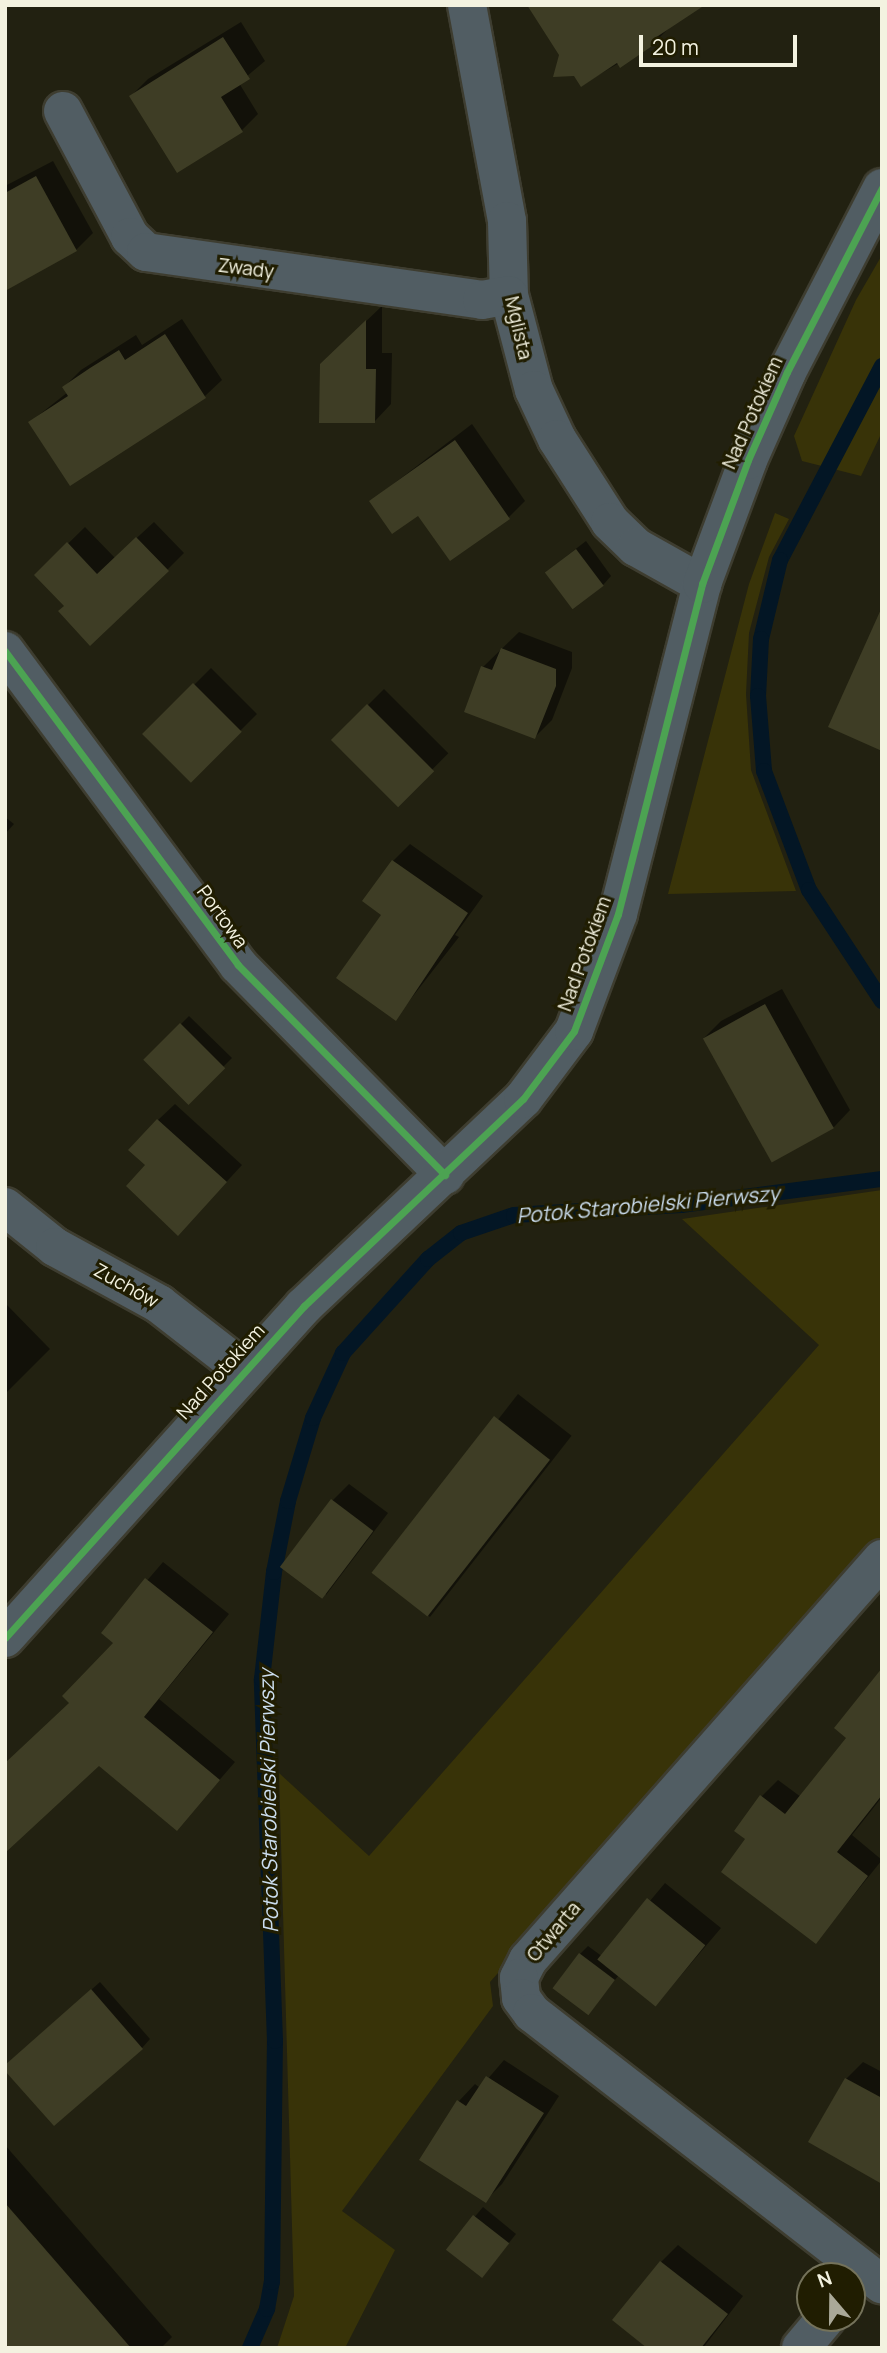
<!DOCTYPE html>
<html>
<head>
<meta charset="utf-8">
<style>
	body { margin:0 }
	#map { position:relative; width:887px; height:2353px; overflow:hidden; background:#222111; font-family:Manrope,sans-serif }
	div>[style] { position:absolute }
	.green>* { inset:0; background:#383308 }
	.shadow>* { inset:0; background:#0007; transform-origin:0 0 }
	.stream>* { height:16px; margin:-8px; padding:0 8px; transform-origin:8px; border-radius:8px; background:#031625 }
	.building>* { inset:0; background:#3e3d25; transform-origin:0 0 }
	.roads { filter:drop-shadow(2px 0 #3e3d30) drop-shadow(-2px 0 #3e3d30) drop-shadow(0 2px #3e3d30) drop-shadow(0 -2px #3e3d30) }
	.minor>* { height:38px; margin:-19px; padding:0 19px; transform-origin:19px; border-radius:19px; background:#515d63 }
	.tertiary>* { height:38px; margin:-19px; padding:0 19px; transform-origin:19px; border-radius:19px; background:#515d63 }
	.cycleway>* { height:7px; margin:-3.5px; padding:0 3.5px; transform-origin:3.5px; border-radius:3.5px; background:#4ca352 }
	span { translate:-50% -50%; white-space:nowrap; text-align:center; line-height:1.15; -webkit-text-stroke:6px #201d01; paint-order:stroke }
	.street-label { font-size:19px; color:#f3f2e0 }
	.water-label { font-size:21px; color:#cbddee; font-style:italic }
	.frame { position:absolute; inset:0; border:7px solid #f3f2e0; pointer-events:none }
	.north { position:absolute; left:796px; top:2262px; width:70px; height:70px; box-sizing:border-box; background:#201d01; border:2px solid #74725a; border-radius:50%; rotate:340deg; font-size:19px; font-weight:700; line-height:28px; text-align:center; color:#f3f2e0 }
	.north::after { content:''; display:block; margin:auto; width:24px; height:32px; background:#aaa998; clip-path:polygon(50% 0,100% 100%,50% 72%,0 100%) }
	.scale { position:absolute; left:639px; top:35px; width:158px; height:32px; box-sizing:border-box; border:4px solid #f3f2e0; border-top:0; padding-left:9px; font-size:21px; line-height:24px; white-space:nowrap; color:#f3f2e0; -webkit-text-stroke:5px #201d01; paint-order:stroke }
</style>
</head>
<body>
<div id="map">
	<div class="green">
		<i style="clip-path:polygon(882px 255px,882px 432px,861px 476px,802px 461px,794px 436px,856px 300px)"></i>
		<i style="clip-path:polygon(775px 513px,789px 519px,769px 557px,749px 633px,746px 694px,751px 770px,796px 891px,668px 894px,749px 584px)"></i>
		<i style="clip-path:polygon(882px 1190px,882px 1540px,490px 1982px,493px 2006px,342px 2211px,395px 2250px,345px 2348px,277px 2348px,294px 2296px,279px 1773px,369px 1856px,819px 1345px,682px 1219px)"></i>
	</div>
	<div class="shadow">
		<i style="clip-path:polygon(241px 22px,265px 61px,239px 83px,258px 114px,242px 130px,131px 96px,148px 79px)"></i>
		<i style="clip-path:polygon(673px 24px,654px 43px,581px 85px,561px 55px)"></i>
		<i style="clip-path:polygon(53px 161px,93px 233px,76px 250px,5px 289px,5px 186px)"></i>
		<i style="clip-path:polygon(382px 306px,382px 353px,392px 353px,391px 404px,375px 421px,339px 347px)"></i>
		<i style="clip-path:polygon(182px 319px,222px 380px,205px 396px,70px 484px,30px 422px,68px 392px,64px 387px,81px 370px,136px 335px,142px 345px)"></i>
		<i style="clip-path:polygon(472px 424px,525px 501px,508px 518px,419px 513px,371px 501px)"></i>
		<i style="clip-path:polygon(154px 522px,184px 553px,167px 570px,66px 606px,36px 575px,85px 527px,115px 558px)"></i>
		<i style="clip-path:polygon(586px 541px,611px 576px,603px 585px,546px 572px)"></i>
		<i style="clip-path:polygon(519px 632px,572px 652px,572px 668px,552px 720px,535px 737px,483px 667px)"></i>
		<i style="left:211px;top:668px;width:65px;height:94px;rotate:45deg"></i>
		<i style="left:384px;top:689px;width:91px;height:71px;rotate:45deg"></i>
		<i style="clip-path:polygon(5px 817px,14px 824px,5px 834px)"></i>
		<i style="clip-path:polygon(410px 844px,483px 896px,455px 935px,459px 937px,396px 1018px,383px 915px,393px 861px)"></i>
		<i style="clip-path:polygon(782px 989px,850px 1110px,834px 1127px,704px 1038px,721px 1021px)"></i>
		<i style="clip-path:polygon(189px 1016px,232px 1058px,190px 1100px,181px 1024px)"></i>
		<i style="clip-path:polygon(175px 1104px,242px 1165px,194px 1217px,148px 1165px,158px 1120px)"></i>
		<i style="clip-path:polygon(5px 1303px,50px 1349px,5px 1394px)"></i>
		<i style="left:518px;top:1394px;width:68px;height:230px;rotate:38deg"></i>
		<i style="clip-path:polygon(349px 1484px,388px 1513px,326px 1595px,332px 1501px)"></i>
		<i style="clip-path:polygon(163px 1562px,229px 1614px,159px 1699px,235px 1762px,177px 1829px,71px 1703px,116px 1643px,103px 1632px)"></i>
		<i style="clip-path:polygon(882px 1677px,882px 1797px,852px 1835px,882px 1860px,816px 1942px,748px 1839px,761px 1797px,778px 1780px,801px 1797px,848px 1738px)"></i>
		<i style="clip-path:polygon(665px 1883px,721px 1928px,656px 2005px,619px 1975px,588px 2013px,580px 1954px,588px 1946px,603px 1957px)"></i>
		<i style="clip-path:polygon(100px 1982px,150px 2039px,142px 2048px,13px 2059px)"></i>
		<i style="clip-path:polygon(504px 2060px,559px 2096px,502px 2184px,486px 2200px,421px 2159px,459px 2101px,475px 2084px,480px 2088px)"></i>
		<i style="clip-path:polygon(863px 2062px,882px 2072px,882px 2165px,846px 2079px)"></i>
		<i style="clip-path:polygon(5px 2145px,172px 2337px,161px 2348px,5px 2348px)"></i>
		<i style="clip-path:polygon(483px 2207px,516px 2234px,489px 2268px,448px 2249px)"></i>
		<i style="clip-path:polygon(678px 2245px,743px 2296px,703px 2348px,650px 2348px,661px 2262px)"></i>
	</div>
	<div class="stream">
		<i style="left:882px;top:366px;width:219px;rotate:117.7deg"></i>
		<i style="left:780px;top:560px;width:81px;rotate:103.5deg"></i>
		<i style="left:761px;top:639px;width:57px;rotate:93deg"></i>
		<i style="left:758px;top:696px;width:75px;rotate:85.4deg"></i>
		<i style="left:764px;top:771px;width:127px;rotate:69.3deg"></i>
		<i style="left:809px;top:890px;width:133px;rotate:56.7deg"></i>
		<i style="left:250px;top:2348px;width:43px;rotate:-66.4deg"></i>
		<i style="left:267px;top:2309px;width:27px;rotate:-80deg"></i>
		<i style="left:272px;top:2282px;width:241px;rotate:-89.3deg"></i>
		<i style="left:275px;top:2041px;width:362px;rotate:-92.1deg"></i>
		<i style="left:262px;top:1679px;width:108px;rotate:-83.6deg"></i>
		<i style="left:274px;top:1572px;width:72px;rotate:-78.8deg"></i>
		<i style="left:288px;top:1501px;width:87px;rotate:-73.2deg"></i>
		<i style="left:313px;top:1418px;width:72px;rotate:-65.2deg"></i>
		<i style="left:343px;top:1353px;width:127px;rotate:-47.9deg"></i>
		<i style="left:428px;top:1259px;width:42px;rotate:-38.2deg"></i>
		<i style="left:461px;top:1233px;width:56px;rotate:-18.8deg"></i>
		<i style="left:514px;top:1215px;width:167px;rotate:-3.4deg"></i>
		<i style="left:681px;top:1205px;width:203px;rotate:-7.4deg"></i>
	</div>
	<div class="building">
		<i style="clip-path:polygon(527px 5px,705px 5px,652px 40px,655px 44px,620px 68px,617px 63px,581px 87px,574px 76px,553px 77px,559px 55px)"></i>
		<i style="clip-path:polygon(223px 37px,250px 79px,221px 97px,243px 132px,177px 173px,129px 96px)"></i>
		<i style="clip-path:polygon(36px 176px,77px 251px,5px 291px,5px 193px)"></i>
		<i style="clip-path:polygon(366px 320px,366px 369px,376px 369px,375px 423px,319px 423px,320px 364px)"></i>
		<i style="clip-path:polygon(165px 334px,206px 398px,70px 486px,28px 422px,68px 396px,62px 387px,90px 368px,119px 350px,125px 360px)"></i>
		<i style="clip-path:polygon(455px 440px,510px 519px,450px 561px,418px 516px,392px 534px,369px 501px)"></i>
		<i style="clip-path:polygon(136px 537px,169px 571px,90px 646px,58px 611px,64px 606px,34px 575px,67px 542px,97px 574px)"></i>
		<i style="left:576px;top:549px;width:46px;height:39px;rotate:53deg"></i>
		<i style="clip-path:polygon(882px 607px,882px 751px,828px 727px)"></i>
		<i style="clip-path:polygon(501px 648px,556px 669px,556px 686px,535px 739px,464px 712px,481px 666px,492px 670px)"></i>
		<i style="left:193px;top:683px;width:69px;height:72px;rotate:45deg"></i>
		<i style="left:367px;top:704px;width:95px;height:51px;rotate:45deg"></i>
		<i style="clip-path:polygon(392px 860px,468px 913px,396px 1021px,336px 978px,381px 915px,362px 901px)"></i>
		<i style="left:765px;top:1004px;width:142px;height:71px;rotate:61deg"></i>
		<i style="left:180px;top:1023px;width:64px;height:52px;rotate:45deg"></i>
		<i style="clip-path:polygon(157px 1119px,227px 1182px,178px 1236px,126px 1186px,145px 1165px,128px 1150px)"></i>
		<i style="left:494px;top:1416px;width:71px;height:199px;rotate:38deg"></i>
		<i style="left:331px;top:1499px;width:53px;height:85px;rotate:37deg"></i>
		<i style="clip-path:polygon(145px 1578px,213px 1632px,144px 1717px,220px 1780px,177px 1831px,99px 1766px,5px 1853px,5px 1763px,69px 1703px,62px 1696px,113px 1643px,101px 1633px)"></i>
		<i style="clip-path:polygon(882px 1668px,882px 1795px,837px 1852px,868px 1876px,816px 1944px,721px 1872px,745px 1839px,734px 1831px,760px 1795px,785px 1814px,846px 1738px,834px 1728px)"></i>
		<i style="left:647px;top:1898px;width:75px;height:79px;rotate:39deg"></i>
		<i style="left:579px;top:1953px;width:45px;height:44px;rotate:37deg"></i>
		<i style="clip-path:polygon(91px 1989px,143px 2049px,54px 2126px,5px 2071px,5px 2065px)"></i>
		<i style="clip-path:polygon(486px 2076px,544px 2113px,486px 2203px,419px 2160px,457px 2100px,466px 2106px)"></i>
		<i style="clip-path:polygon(845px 2078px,882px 2098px,882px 2184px,808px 2142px)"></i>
		<i style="clip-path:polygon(5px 2203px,131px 2348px,5px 2348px)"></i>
		<i style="left:473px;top:2215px;width:46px;height:44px;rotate:38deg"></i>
		<i style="clip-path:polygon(660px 2261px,728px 2314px,701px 2348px,647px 2348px,612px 2320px)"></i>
	</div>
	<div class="roads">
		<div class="minor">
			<i style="left:467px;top:5px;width:220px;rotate:79.5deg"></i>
			<i style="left:507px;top:221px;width:74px;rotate:88.5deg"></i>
			<i style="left:509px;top:295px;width:98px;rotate:75.3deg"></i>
			<i style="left:534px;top:390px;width:54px;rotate:64.9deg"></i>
			<i style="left:557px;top:439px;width:98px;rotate:57.4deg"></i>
			<i style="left:610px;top:522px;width:36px;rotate:44deg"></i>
			<i style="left:636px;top:547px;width:76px;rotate:29.3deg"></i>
			<i style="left:63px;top:111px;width:143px;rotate:62deg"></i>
			<i style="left:130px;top:237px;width:22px;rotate:43deg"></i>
			<i style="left:146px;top:252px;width:339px;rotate:8.1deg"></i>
			<i style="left:482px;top:300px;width:27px;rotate:-10deg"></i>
			<i style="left:5px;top:651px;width:391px;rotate:53.4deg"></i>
			<i style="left:238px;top:965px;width:295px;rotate:45.4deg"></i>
			<i style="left:5px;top:1207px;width:64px;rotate:38.7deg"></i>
			<i style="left:55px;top:1247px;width:119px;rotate:28.7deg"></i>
			<i style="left:159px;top:1304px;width:108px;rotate:37.8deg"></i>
			<i style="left:882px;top:1559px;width:535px;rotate:131.44deg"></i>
			<i style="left:528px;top:1960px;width:20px;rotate:117deg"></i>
			<i style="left:519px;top:1978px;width:20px;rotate:84deg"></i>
			<i style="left:521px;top:1998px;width:19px;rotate:54deg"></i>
			<i style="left:532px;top:2013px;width:443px;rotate:37.8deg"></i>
			<i style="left:801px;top:2348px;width:39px;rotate:-50deg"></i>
		</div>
		<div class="tertiary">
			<i style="left:5px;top:1638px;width:447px;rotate:-48deg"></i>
			<i style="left:304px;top:1306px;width:301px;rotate:-43.4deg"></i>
			<i style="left:523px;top:1099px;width:85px;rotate:-53.1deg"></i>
			<i style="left:574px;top:1031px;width:125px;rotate:-69.4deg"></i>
			<i style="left:618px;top:914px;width:341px;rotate:-75.7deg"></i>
			<i style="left:702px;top:584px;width:132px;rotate:-69.6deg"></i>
			<i style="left:748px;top:460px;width:96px;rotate:-66.1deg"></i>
			<i style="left:787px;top:372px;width:207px;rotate:-62.7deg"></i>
		</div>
	</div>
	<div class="cycleway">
		<i style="left:5px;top:651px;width:391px;rotate:53.4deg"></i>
		<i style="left:238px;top:965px;width:295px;rotate:45.4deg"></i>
		<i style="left:5px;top:1638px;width:447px;rotate:-48deg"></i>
		<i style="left:304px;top:1306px;width:301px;rotate:-43.4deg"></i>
		<i style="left:523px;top:1099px;width:85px;rotate:-53.1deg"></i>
		<i style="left:574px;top:1031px;width:125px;rotate:-69.4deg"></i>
		<i style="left:618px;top:914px;width:341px;rotate:-75.7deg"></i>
		<i style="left:702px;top:584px;width:132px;rotate:-69.6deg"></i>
		<i style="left:748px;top:460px;width:96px;rotate:-66.1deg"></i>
		<i style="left:787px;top:372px;width:207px;rotate:-62.7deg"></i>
	</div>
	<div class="street-label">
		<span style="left:246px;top:269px;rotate:7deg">Zwady</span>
		<span style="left:518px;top:328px;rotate:77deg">Mglista</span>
		<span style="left:753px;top:413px;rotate:-66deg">Nad Potokiem</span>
		<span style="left:222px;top:917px;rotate:54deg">Portowa</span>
		<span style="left:585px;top:954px;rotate:-70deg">Nad Potokiem</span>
		<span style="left:126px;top:1286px;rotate:29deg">Zuchów</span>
		<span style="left:221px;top:1372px;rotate:-48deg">Nad Potokiem</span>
		<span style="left:554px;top:1932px;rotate:-50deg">Otwarta</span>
	</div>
	<div class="water-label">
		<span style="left:648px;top:1204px;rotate:-5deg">Potok Starobielski Pierwszy</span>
		<span style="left:268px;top:1801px;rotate:-91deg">Potok Starobielski Pierwszy</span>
	</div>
	<div class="frame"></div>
	<div class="north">N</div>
	<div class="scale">20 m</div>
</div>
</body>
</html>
